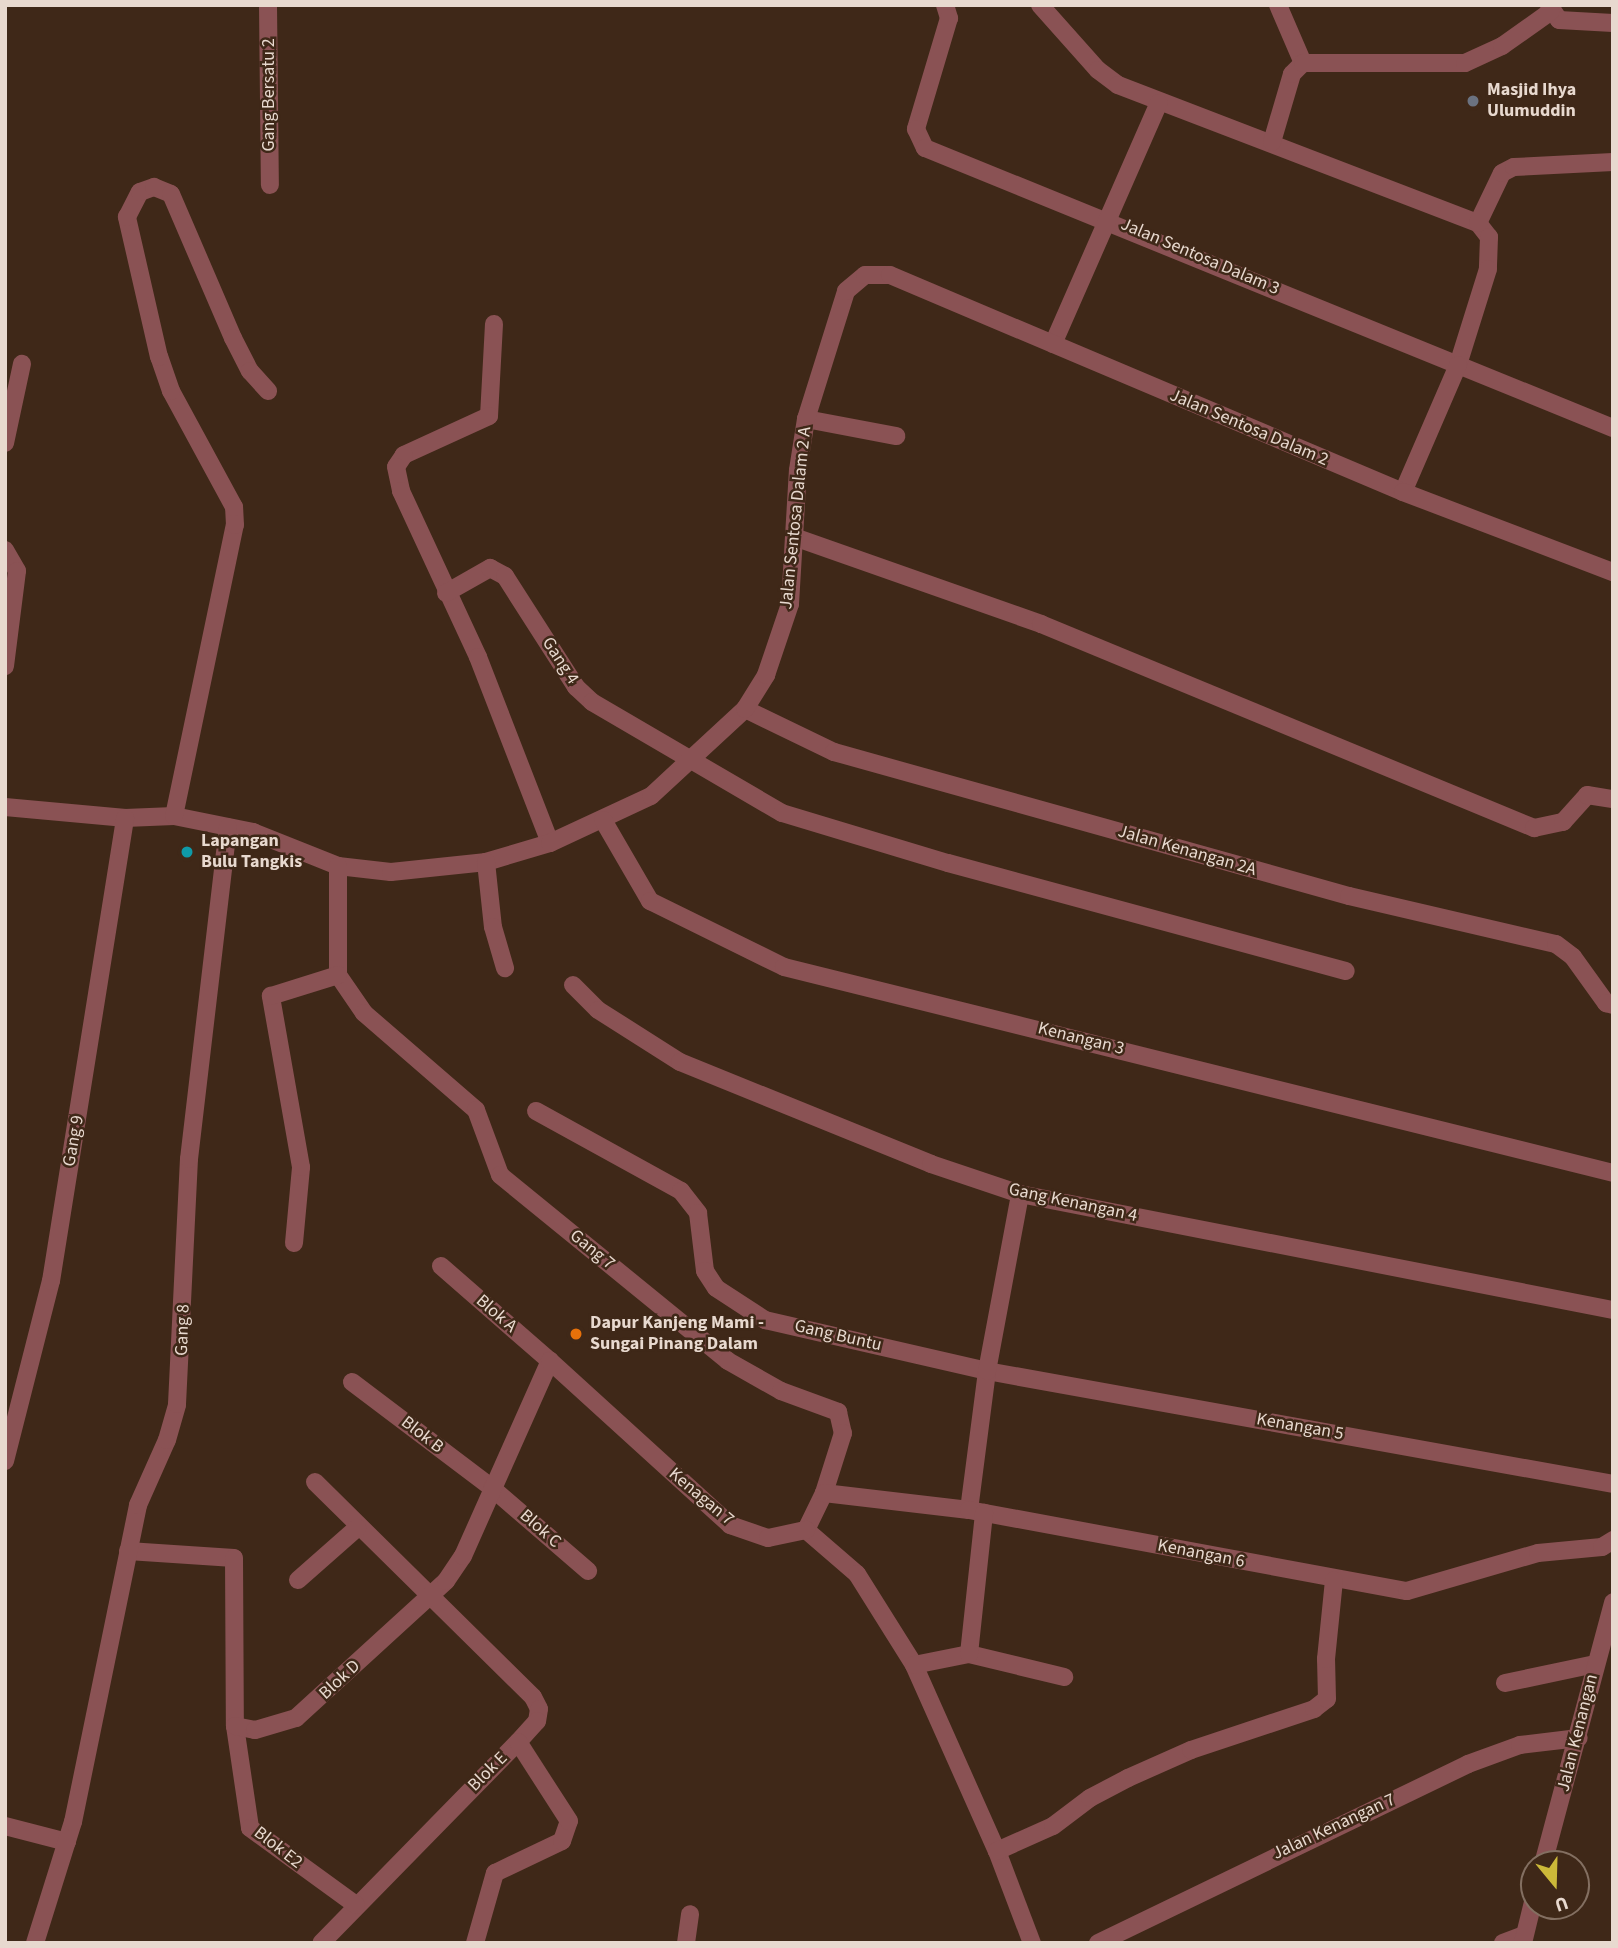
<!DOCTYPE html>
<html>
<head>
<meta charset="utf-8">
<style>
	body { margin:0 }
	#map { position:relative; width:1618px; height:1948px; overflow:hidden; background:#3f2818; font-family:"Source Sans 3",sans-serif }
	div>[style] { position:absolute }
	.street>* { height:18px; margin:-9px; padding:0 9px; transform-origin:9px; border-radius:9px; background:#8a5254 }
	.dots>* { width:19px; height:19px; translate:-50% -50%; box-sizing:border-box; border:4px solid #3f2818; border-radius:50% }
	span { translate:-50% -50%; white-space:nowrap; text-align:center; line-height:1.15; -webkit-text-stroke:5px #3f2818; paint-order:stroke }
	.poi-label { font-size:18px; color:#e8d9cf; font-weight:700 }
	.left { translate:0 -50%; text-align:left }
	.street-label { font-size:18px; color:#e8d9cf }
	.frame { position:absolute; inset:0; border:7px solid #e8d9cf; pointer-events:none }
	.north { position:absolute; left:1520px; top:1850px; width:70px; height:70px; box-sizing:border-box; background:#3f2818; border:2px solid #836f61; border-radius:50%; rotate:161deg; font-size:19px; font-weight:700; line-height:28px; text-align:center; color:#e8d9cf }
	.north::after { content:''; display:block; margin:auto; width:24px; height:32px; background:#ccb939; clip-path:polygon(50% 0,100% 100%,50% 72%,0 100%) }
</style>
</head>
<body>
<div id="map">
	<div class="street">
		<i style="left:268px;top:5px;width:180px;rotate:89.4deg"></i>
		<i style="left:945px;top:5px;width:14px;rotate:73deg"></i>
		<i style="left:949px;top:18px;width:116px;rotate:106.6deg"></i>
		<i style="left:916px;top:129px;width:21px;rotate:65deg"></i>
		<i style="left:925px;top:148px;width:743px;rotate:22.15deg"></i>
		<i style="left:1040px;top:5px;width:87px;rotate:48.3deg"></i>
		<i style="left:1098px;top:70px;width:25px;rotate:37deg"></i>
		<i style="left:1118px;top:85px;width:386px;rotate:21deg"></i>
		<i style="left:1478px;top:223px;width:18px;rotate:52deg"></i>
		<i style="left:1489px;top:237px;width:32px;rotate:92deg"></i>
		<i style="left:1488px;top:269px;width:101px;rotate:107.4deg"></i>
		<i style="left:1458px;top:365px;width:138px;rotate:113.4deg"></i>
		<i style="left:1278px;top:5px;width:63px;rotate:66.7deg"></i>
		<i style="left:1549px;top:5px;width:18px;rotate:56deg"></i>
		<i style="left:1559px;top:20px;width:54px;rotate:3.2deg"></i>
		<i style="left:1272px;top:142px;width:71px;rotate:-73.6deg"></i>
		<i style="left:1292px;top:74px;width:16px;rotate:-45deg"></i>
		<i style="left:1303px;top:63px;width:162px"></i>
		<i style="left:1465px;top:63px;width:41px;rotate:-24.7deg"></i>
		<i style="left:1502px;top:46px;width:59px;rotate:-35.3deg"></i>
		<i style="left:1478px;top:223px;width:55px;rotate:-64.4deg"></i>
		<i style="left:1502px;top:173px;width:13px;rotate:-27deg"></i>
		<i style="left:1514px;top:167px;width:99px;rotate:-2.9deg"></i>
		<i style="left:494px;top:324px;width:92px;rotate:93.1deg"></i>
		<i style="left:489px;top:416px;width:94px;rotate:155.4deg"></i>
		<i style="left:404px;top:455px;width:14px;rotate:124deg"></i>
		<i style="left:396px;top:467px;width:25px;rotate:78deg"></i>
		<i style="left:401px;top:491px;width:183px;rotate:65.1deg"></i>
		<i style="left:478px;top:657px;width:199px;rotate:68.8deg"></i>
		<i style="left:1053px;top:344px;width:263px;rotate:-66.3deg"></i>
		<i style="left:806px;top:419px;width:92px;rotate:10.7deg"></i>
		<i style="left:5px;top:443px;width:81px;rotate:-77.9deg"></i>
		<i style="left:797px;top:538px;width:259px;rotate:19.4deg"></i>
		<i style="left:1041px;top:624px;width:534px;rotate:22.48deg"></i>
		<i style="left:1534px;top:828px;width:30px;rotate:-12deg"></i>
		<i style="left:1563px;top:822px;width:36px;rotate:-48deg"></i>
		<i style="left:1587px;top:795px;width:26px;rotate:9deg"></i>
		<i style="left:5px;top:550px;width:24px;rotate:60deg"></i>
		<i style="left:17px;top:571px;width:96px;rotate:97.2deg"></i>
		<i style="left:446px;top:593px;width:51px;rotate:-29.6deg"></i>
		<i style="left:490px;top:568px;width:17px;rotate:28deg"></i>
		<i style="left:505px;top:576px;width:132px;rotate:57.4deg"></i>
		<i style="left:576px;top:687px;width:22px;rotate:43deg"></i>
		<i style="left:592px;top:702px;width:220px;rotate:30.3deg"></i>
		<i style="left:782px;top:813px;width:173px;rotate:16.8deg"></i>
		<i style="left:948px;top:863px;width:412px;rotate:15.2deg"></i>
		<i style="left:745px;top:709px;width:99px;rotate:25.8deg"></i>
		<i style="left:834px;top:752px;width:535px;rotate:15.62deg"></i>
		<i style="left:1349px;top:896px;width:212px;rotate:13.1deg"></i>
		<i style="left:1556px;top:944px;width:21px;rotate:37deg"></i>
		<i style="left:1573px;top:957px;width:57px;rotate:54.3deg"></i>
		<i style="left:1606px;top:1003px;width:7px;rotate:16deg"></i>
		<i style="left:5px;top:807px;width:121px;rotate:5.2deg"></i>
		<i style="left:125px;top:818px;width:49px;rotate:-2.3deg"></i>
		<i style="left:174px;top:816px;width:81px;rotate:11.4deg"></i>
		<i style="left:253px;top:832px;width:92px;rotate:21.8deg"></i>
		<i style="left:338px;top:866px;width:53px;rotate:6.5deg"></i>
		<i style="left:391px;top:872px;width:96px;rotate:-6deg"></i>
		<i style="left:486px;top:862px;width:67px;rotate:-16.5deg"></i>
		<i style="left:550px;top:843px;width:111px;rotate:-25deg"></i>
		<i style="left:651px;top:796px;width:128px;rotate:-42.8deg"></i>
		<i style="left:745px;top:709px;width:40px;rotate:-58deg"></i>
		<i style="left:766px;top:675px;width:75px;rotate:-71.3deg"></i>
		<i style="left:790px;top:604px;width:134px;rotate:-86.6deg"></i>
		<i style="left:798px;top:470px;width:52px;rotate:-81.1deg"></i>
		<i style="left:806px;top:419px;width:134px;rotate:-72.6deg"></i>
		<i style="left:846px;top:291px;width:25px;rotate:-40deg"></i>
		<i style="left:865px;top:275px;width:25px"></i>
		<i style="left:890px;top:275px;width:557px;rotate:22.93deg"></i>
		<i style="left:1403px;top:492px;width:225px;rotate:20.9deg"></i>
		<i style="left:174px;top:816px;width:297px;rotate:-78.2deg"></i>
		<i style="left:235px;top:525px;width:18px;rotate:-93deg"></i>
		<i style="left:234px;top:507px;width:132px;rotate:-118.5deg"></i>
		<i style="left:171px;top:391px;width:36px;rotate:-109deg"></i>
		<i style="left:159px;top:357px;width:144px;rotate:-102.9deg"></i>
		<i style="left:127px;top:217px;width:28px;rotate:-63deg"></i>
		<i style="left:140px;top:192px;width:15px;rotate:-20deg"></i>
		<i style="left:154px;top:187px;width:18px;rotate:22deg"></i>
		<i style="left:171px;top:194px;width:157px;rotate:66.7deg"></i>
		<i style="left:233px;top:338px;width:37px;rotate:63deg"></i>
		<i style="left:250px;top:371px;width:27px;rotate:48deg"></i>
		<i style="left:603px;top:820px;width:94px;rotate:59.9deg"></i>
		<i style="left:650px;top:901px;width:149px;rotate:26.2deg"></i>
		<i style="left:784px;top:967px;width:854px;rotate:13.95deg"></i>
		<i style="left:486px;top:862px;width:65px;rotate:83.9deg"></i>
		<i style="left:493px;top:927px;width:43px;rotate:73.7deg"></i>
		<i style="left:338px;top:975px;width:46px;rotate:55.6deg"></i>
		<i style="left:364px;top:1013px;width:148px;rotate:40.9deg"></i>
		<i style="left:476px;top:1110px;width:69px;rotate:69.7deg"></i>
		<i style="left:500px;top:1175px;width:294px;rotate:39.2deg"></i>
		<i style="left:728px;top:1361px;width:61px;rotate:29.5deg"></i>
		<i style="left:781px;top:1391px;width:61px;rotate:20.2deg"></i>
		<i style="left:838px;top:1412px;width:22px;rotate:77deg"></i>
		<i style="left:843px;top:1433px;width:63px;rotate:107.6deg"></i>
		<i style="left:338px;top:975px;width:109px;rotate:-90deg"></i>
		<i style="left:573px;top:985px;width:35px;rotate:45deg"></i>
		<i style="left:598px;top:1010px;width:97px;rotate:32.4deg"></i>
		<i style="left:680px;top:1062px;width:271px;rotate:22.1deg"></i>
		<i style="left:931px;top:1164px;width:94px;rotate:18.6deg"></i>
		<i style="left:1020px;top:1194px;width:604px;rotate:11.07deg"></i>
		<i style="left:536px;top:1111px;width:166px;rotate:28.9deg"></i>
		<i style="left:681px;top:1191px;width:28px;rotate:52deg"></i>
		<i style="left:698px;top:1213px;width:58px;rotate:83.1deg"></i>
		<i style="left:705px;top:1271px;width:20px;rotate:57deg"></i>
		<i style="left:716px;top:1288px;width:59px;rotate:33.1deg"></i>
		<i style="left:765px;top:1320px;width:228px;rotate:12.9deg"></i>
		<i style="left:987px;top:1371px;width:636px;rotate:10.23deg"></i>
		<i style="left:294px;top:1243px;width:76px;rotate:-84.7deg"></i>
		<i style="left:301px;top:1167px;width:174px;rotate:-100deg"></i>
		<i style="left:271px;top:996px;width:70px;rotate:-17.4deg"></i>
		<i style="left:441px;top:1266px;width:145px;rotate:41.1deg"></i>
		<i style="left:352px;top:1382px;width:176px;rotate:37.1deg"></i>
		<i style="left:492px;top:1488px;width:127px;rotate:40.8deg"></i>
		<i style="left:5px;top:1461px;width:186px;rotate:-75.7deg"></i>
		<i style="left:51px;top:1281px;width:469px;rotate:-80.9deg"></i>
		<i style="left:315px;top:1482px;width:306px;rotate:44.6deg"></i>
		<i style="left:533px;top:1697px;width:13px;rotate:63deg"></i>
		<i style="left:539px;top:1709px;width:12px;rotate:99deg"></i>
		<i style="left:537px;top:1721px;width:28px;rotate:132deg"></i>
		<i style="left:518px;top:1742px;width:281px;rotate:134.4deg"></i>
		<i style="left:969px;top:1510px;width:140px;rotate:-82.6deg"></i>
		<i style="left:987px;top:1371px;width:180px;rotate:-79.4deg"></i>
		<i style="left:806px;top:1530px;width:41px;rotate:-64.1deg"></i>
		<i style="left:824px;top:1493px;width:146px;rotate:6.7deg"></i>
		<i style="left:969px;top:1510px;width:445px;rotate:10.5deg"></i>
		<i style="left:1407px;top:1591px;width:136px;rotate:-16.2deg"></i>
		<i style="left:1538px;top:1553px;width:64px;rotate:-5.4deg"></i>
		<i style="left:1602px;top:1547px;width:13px;rotate:-32deg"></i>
		<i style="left:806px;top:1530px;width:67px;rotate:40.8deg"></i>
		<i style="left:857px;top:1574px;width:107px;rotate:57.9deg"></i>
		<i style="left:914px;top:1665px;width:204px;rotate:66deg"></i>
		<i style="left:997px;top:1851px;width:98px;rotate:69.2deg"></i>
		<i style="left:128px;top:1551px;width:106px;rotate:3.8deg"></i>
		<i style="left:234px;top:1558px;width:168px;rotate:89.7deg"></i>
		<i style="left:235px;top:1726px;width:103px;rotate:81.6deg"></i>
		<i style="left:250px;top:1828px;width:131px;rotate:36deg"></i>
		<i style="left:298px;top:1580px;width:79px;rotate:-41.4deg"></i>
		<i style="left:969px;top:1654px;width:98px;rotate:13.6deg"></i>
		<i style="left:914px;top:1665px;width:56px;rotate:-11.3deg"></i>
		<i style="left:969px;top:1654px;width:142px;rotate:-83.9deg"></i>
		<i style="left:1505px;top:1683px;width:92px;rotate:-11.9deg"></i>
		<i style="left:235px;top:1726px;width:20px;rotate:11deg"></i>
		<i style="left:255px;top:1730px;width:43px;rotate:-16.3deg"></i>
		<i style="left:296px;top:1718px;width:203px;rotate:-42.4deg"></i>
		<i style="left:446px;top:1581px;width:30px;rotate:-56deg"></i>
		<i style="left:463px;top:1556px;width:214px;rotate:-66deg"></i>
		<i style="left:550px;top:1361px;width:244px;rotate:42.3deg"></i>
		<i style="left:730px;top:1525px;width:40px;rotate:18.9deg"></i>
		<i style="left:768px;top:1538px;width:39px;rotate:-12deg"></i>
		<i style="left:5px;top:1826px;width:64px;rotate:14.5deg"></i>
		<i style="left:997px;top:1851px;width:61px;rotate:-24.1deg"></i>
		<i style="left:1053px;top:1826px;width:46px;rotate:-37.1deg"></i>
		<i style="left:1090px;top:1798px;width:43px;rotate:-27.8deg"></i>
		<i style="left:1128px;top:1778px;width:69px;rotate:-24deg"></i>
		<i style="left:1191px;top:1750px;width:130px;rotate:-18.4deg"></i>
		<i style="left:1314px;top:1709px;width:16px;rotate:-38deg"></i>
		<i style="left:1327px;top:1699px;width:40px;rotate:-91.4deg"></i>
		<i style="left:1326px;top:1659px;width:79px;rotate:-84.2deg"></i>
		<i style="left:1543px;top:1864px;width:271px;rotate:-75deg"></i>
		<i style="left:35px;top:1943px;width:127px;rotate:-72.6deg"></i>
		<i style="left:73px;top:1822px;width:324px;rotate:-78.4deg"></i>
		<i style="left:138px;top:1505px;width:71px;rotate:-66deg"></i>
		<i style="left:167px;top:1440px;width:37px;rotate:-74deg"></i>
		<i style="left:177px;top:1404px;width:245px;rotate:-87.2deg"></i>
		<i style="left:189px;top:1159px;width:334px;rotate:-83.3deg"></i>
		<i style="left:475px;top:1943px;width:73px;rotate:-74.1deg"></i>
		<i style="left:495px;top:1873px;width:74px;rotate:-25.5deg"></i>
		<i style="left:562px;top:1841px;width:21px;rotate:-71deg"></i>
		<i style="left:569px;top:1821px;width:94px;rotate:-122.8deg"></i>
		<i style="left:686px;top:1943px;width:29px;rotate:-82deg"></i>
		<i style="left:1098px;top:1943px;width:411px;rotate:-25.8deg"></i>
		<i style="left:1468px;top:1764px;width:55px;rotate:-20.1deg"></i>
		<i style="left:1520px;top:1745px;width:59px;rotate:-6.8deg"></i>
		<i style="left:1503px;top:1943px;width:22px;rotate:-21deg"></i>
		<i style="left:1523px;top:1943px;width:46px;rotate:-76.3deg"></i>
	</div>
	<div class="dots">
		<i style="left:1473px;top:101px;background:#6b7280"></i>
		<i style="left:187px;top:852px;background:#0f9aa8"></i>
		<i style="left:576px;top:1334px;background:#e8710a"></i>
	</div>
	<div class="poi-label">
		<span class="left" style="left:1487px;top:101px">Masjid Ihya<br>Ulumuddin</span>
		<span class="left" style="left:201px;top:852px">Lapangan<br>Bulu Tangkis</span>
		<span class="left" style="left:590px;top:1334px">Dapur Kanjeng Mami -<br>Sungai Pinang Dalam</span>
	</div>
	<div class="street-label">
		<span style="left:269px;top:95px;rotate:-90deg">Gang Bersatu 2</span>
		<span style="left:1200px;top:257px;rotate:23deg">Jalan Sentosa Dalam 3</span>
		<span style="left:1249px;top:428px;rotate:23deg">Jalan Sentosa Dalam 2</span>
		<span style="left:796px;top:518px;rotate:-84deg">Jalan Sentosa Dalam 2 A</span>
		<span style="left:560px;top:661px;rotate:57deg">Gang 4</span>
		<span style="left:1187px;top:851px;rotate:16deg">Jalan Kenangan 2A</span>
		<span style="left:1081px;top:1039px;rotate:14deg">Kenangan 3</span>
		<span style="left:74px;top:1141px;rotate:-80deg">Gang 9</span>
		<span style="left:1073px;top:1203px;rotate:12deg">Gang Kenangan 4</span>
		<span style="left:592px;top:1250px;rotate:39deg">Gang 7</span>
		<span style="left:496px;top:1314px;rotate:41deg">Blok A</span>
		<span style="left:183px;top:1330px;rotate:-88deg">Gang 8</span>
		<span style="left:838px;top:1336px;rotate:13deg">Gang Buntu</span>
		<span style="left:1300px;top:1427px;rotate:10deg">Kenangan 5</span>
		<span style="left:422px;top:1435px;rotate:38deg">Blok B</span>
		<span style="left:701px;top:1497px;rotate:40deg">Kenagan 7</span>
		<span style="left:540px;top:1529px;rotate:41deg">Blok C</span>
		<span style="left:1201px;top:1554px;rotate:11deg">Kenangan 6</span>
		<span style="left:340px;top:1680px;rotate:-43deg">Blok D</span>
		<span style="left:1578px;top:1733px;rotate:-76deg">Jalan Kenangan</span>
		<span style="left:488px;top:1772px;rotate:-45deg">Blok E</span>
		<span style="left:1334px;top:1827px;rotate:-25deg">Jalan Kenangan 7</span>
		<span style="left:278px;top:1848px;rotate:38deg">Blok E2</span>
	</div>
	<div class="frame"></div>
	<div class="north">U</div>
</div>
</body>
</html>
